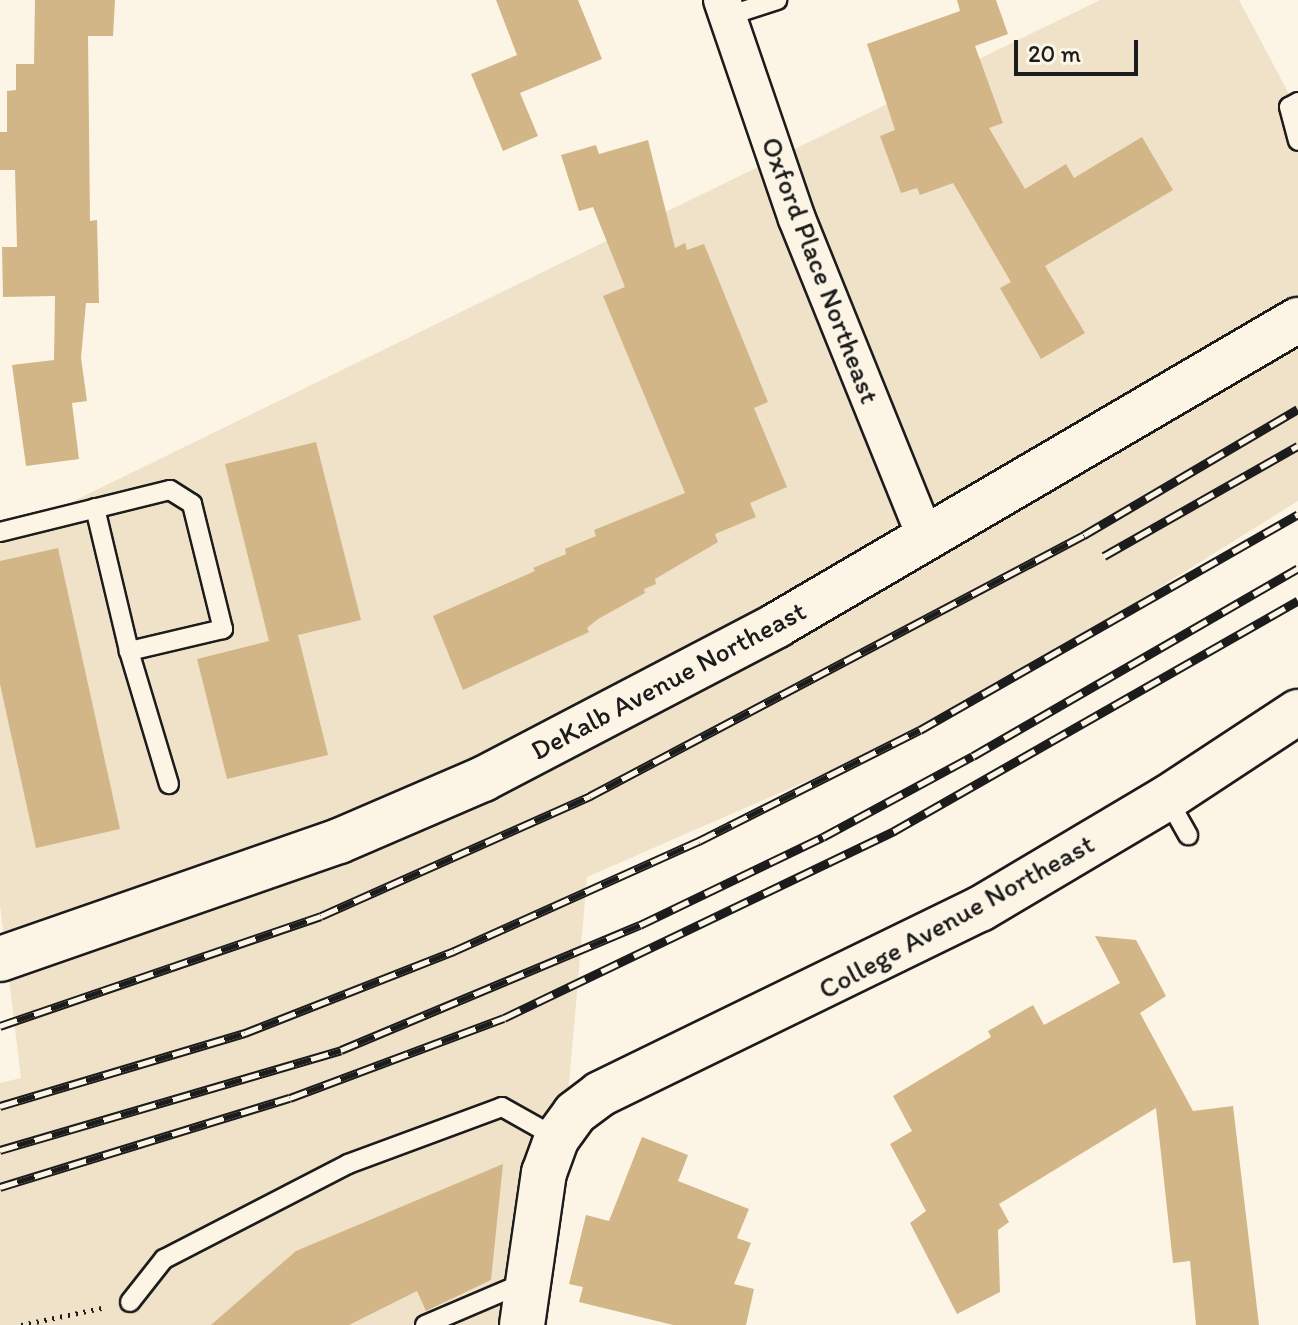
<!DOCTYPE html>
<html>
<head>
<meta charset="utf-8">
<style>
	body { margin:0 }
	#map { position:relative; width:1298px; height:1325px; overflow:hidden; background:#fcf5e5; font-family:Itim,sans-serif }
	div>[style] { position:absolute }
	.built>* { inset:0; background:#efe2c9 }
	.building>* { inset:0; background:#d2b687 }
	.path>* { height:5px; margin-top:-2.5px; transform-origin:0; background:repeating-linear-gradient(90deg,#1c1c1c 0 2px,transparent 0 8px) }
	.roads { filter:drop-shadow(2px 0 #1c1c1c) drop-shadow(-2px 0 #1c1c1c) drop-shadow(0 2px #1c1c1c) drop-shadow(0 -2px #1c1c1c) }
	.lane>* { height:18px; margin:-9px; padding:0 9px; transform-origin:9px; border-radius:9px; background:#fcf5e5 }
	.street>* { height:36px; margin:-18px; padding:0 18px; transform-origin:18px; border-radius:18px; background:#fcf5e5 }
	.secondary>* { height:44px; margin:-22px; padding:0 22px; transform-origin:22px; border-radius:22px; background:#fcf5e5 }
	.rail>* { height:9px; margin-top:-4.5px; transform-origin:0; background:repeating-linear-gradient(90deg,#fcf5e5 0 18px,#1c1c1c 0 36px); box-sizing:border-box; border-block:2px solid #1c1c1c }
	span { translate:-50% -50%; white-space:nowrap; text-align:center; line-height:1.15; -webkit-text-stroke:7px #fcf5e5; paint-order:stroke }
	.street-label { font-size:28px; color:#1c1c1c }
	.scale { position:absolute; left:1014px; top:40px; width:124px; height:36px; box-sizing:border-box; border:4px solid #1c1c1c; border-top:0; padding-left:10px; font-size:24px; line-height:28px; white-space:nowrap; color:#1c1c1c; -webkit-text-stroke:6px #fcf5e5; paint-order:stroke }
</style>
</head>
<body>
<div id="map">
	<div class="built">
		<i style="clip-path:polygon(1100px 0,1239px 0,1298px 111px,1298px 501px,945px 721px,587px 877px,548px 1325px,0 1325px,0 1083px,21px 1078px,0 905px,0 537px)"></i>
	</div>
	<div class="building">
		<i style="clip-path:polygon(35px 0,115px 0,113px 36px,88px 36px,90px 221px,97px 220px,99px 303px,86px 303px,81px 358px,87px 401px,72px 403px,79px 459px,26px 466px,12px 365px,54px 360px,55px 296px,3px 297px,2px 247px,17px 247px,15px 170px,0 170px,0 132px,7px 132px,7px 91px,16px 90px,16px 64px,34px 64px)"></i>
		<i style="clip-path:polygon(496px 0,578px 0,602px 59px,520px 93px,538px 136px,503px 151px,471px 74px,517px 55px)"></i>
		<i style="clip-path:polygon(957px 0,996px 0,1008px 34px,975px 46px,1003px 123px,989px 128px,1025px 189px,1066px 164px,1074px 178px,1142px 137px,1173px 190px,1045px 266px,1085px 333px,1041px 359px,1000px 288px,1011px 282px,953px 183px,920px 195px,917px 188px,901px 193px,880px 136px,895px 130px,867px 44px,960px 11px)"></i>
		<i style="clip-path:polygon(648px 140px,675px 248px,685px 243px,687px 250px,704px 244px,768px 402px,754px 408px,787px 487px,750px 503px,756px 517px,715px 534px,718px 542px,655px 579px,656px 584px,644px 589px,645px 593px,598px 619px,587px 628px,589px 632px,463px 690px,433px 616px,535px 571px,533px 568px,566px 554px,565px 549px,596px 536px,594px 530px,685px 493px,603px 296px,625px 287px,593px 207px,579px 211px,561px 155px,596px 145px,599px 154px)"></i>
		<i style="clip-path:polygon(316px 442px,361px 620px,298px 635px,328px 755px,227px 779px,197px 659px,269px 641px,225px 464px)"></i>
		<i style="clip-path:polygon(58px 548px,120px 829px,36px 848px,0 684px,0 561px)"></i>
		<i style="clip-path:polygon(1095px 936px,1136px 940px,1166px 996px,1140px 1013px,1193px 1111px,1233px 1106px,1259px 1325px,1196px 1325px,1190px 1261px,1173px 1263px,1156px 1108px,999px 1204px,1009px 1222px,998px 1230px,1000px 1292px,957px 1314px,910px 1223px,926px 1211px,890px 1144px,912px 1131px,893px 1096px,991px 1037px,988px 1031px,1033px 1005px,1044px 1025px,1120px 983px)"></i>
		<i style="clip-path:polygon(642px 1137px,688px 1155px,678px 1181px,749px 1209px,737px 1238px,751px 1243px,734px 1284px,754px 1289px,746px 1325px,673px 1325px,579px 1302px,583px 1287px,569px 1284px,586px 1215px,609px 1221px)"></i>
		<i style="clip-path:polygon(503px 1164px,491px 1280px,426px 1311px,417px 1291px,349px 1325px,211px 1325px,296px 1251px)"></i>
	</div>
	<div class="path">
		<i style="left:21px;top:1325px;width:83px;rotate:-11.9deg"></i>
	</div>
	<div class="roads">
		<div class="lane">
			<i style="left:728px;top:16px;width:52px;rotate:-18.1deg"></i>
			<i style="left:1298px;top:102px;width:10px;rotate:151deg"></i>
			<i style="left:1289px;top:107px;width:35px;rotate:75deg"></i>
			<i style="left:95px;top:508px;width:147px;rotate:76.6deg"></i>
			<i style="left:129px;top:651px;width:139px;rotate:73.3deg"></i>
			<i style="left:0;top:532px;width:175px;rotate:-13.9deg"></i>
			<i style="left:170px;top:490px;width:26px;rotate:32deg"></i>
			<i style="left:192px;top:504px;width:129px;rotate:76.1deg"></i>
			<i style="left:223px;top:629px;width:97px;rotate:166.8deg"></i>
			<i style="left:1167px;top:798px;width:43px;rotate:60.4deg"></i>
			<i style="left:130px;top:1302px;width:55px;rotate:-51.7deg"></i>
			<i style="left:164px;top:1259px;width:207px;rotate:-27.3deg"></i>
			<i style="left:348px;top:1164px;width:164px;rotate:-20.3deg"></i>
			<i style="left:502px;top:1107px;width:63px;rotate:29.4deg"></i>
			<i style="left:425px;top:1325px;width:110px;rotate:-23.1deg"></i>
		</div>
		<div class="street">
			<i style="left:722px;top:0;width:231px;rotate:71.1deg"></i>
			<i style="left:797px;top:219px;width:344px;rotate:68deg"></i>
		</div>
		<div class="secondary">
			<i style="left:0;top:959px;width:359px;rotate:-19.2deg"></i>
			<i style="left:339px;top:841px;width:157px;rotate:-23.3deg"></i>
			<i style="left:483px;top:779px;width:332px;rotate:-27.6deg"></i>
			<i style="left:777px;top:625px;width:604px;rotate:-30.35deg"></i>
			<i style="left:522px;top:1325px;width:154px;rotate:-81.8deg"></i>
			<i style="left:544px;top:1173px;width:37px;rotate:-70deg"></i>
			<i style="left:557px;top:1138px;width:31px;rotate:-54deg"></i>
			<i style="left:575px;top:1113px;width:31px;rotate:-37deg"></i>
			<i style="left:600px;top:1094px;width:423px;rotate:-26deg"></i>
			<i style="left:980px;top:909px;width:217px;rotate:-30.7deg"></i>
			<i style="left:1167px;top:798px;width:157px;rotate:-33.3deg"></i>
		</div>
	</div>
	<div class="rail">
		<i style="left:1104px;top:556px;width:223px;rotate:-29.6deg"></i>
		<i style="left:0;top:1026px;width:339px;rotate:-18.9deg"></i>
		<i style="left:321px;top:916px;width:295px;rotate:-24deg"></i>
		<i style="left:590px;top:796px;width:559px;rotate:-27.85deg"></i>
		<i style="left:1084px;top:535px;width:248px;rotate:-30.5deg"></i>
		<i style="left:0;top:1106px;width:256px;rotate:-16.6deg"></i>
		<i style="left:245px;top:1033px;width:225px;rotate:-21.4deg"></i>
		<i style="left:454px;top:951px;width:269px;rotate:-24.2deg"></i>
		<i style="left:699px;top:841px;width:247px;rotate:-26.7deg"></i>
		<i style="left:920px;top:730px;width:435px;rotate:-29.7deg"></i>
		<i style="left:0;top:1150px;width:355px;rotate:-16.3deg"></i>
		<i style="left:341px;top:1050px;width:324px;rotate:-22.7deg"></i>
		<i style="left:640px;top:925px;width:203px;rotate:-25.7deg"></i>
		<i style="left:823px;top:837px;width:170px;rotate:-28.4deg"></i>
		<i style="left:973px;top:756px;width:375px;rotate:-30deg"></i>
		<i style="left:0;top:1187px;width:303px;rotate:-17.1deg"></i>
		<i style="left:290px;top:1098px;width:228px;rotate:-20.5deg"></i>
		<i style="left:504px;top:1018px;width:433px;rotate:-25.6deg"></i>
		<i style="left:894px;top:831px;width:465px;rotate:-29.7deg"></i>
	</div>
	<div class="street-label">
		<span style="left:821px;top:270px;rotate:69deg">Oxford Place Northeast</span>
		<span style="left:668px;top:680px;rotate:-28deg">DeKalb Avenue Northeast</span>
		<span style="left:956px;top:916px;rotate:-29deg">College Avenue Northeast</span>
	</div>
	<div class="scale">20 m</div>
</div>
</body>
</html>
